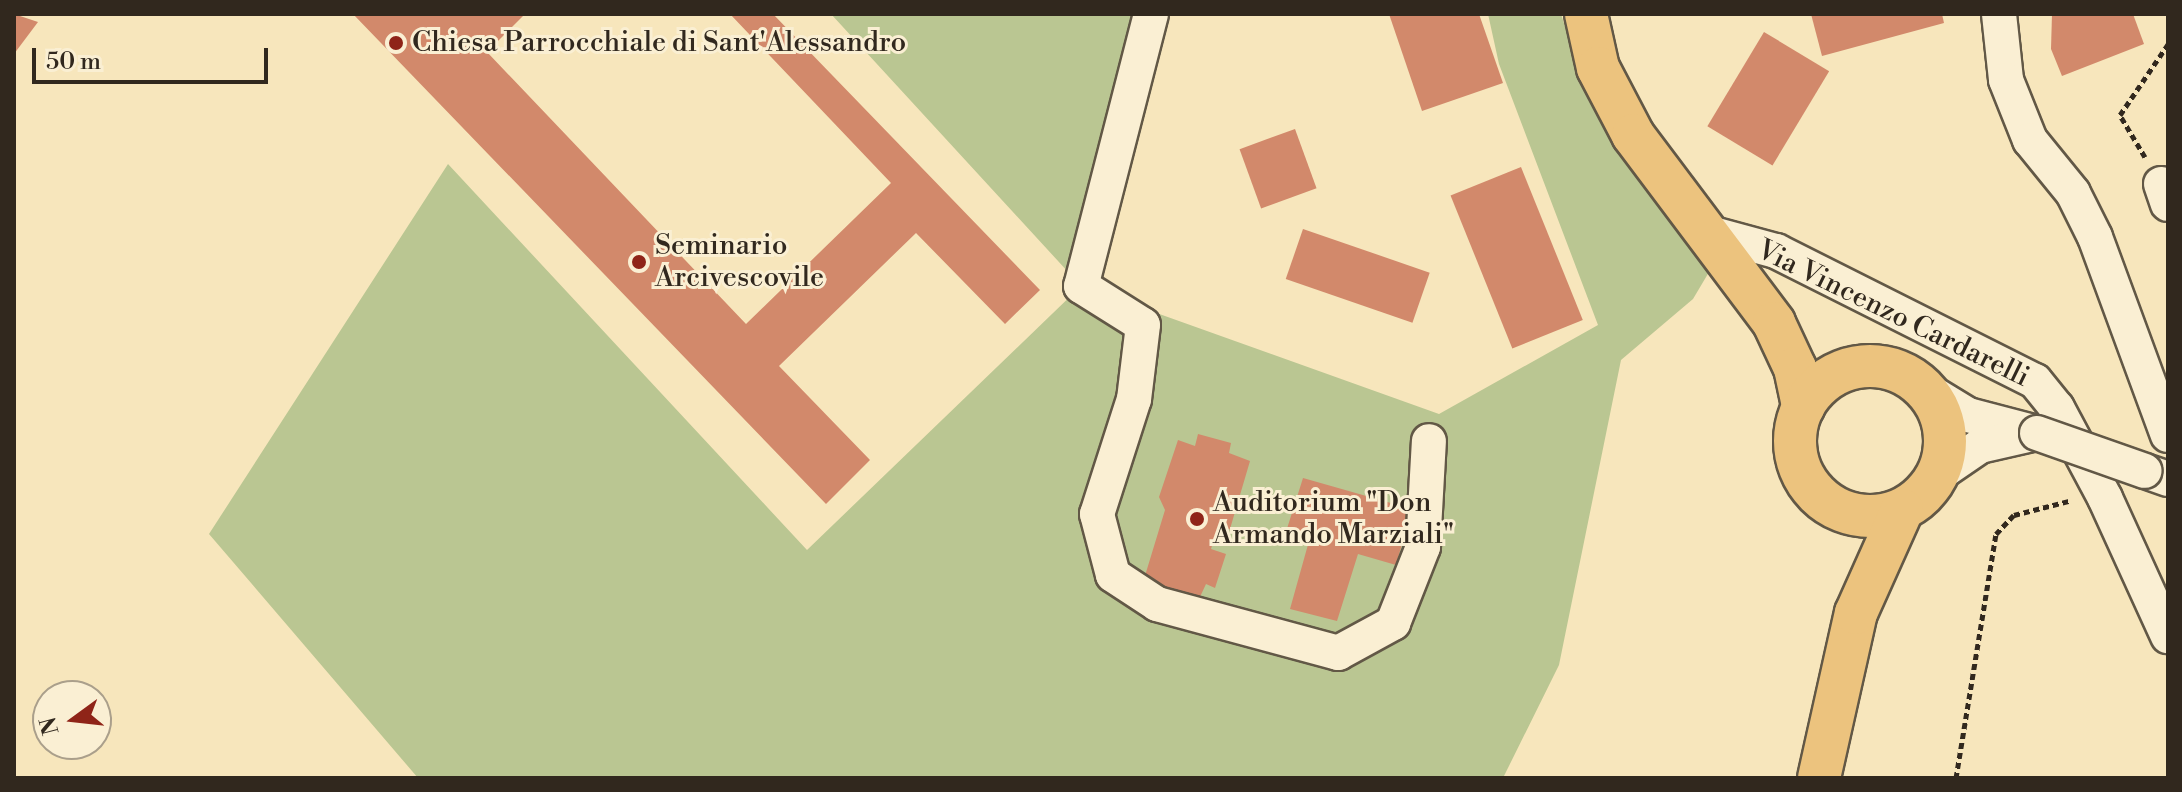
<!DOCTYPE html>
<html>
<head>
<meta charset="utf-8">
<style>
	body { margin:0 }
	#map { position:relative; width:2182px; height:792px; overflow:hidden; background:#f7e6bc; font-family:"Libre Bodoni",serif }
	div>[style] { position:absolute }
	.green>* { inset:0; background:#bac692 }
	.building>* { inset:0; background:#d2896b; transform-origin:0 0 }
	.path>* { height:5px; margin-top:-2.5px; transform-origin:0; background:repeating-linear-gradient(90deg,#31281e 0 6px,transparent 0 10px) }
	.roads { filter:drop-shadow(2px 0 #625846) drop-shadow(-2px 0 #625846) drop-shadow(0 2px #625846) drop-shadow(0 -2px #625846) }
	.minor>* { height:34px; margin:-17px; padding:0 17px; transform-origin:17px; border-radius:17px; background:#faefd3 }
	.major>* { height:42px; margin:-21px; padding:0 21px; transform-origin:21px; border-radius:21px; background:#ecc37e }
	.major>.ring { margin:-21px; padding:0; box-sizing:content-box; background:none; border:42px solid #ecc37e; border-radius:50% }
	.bridges { filter:drop-shadow(2px 0 #625846) drop-shadow(-2px 0 #625846) drop-shadow(0 2px #625846) drop-shadow(0 -2px #625846) }
	.minor-bridge>* { height:34px; margin:-17px; padding:0 17px; transform-origin:17px; border-radius:17px; background:#faefd3 }
	.dots>* { width:22px; height:22px; translate:-50% -50%; box-sizing:border-box; border:4px solid #faefd3; border-radius:50% }
	span { translate:-50% -50%; white-space:nowrap; text-align:center; line-height:1.15; -webkit-text-stroke:6px #faefd3; paint-order:stroke }
	.poi-label { font-size:28px; color:#31281e }
	.left { translate:0 -50%; text-align:left }
	.street-label { font-size:28px; color:#31281e }
	.frame { position:absolute; inset:0; border:16px solid #31281e; pointer-events:none }
	.north { position:absolute; left:32px; top:680px; width:80px; height:80px; box-sizing:border-box; background:#faefd3; border:2px solid #aa9f8b; border-radius:50%; rotate:255deg; font-size:22px; font-weight:700; line-height:32px; text-align:center; color:#31281e }
	.north::after { content:''; display:block; margin:auto; width:28px; height:36px; background:#8f2418; clip-path:polygon(50% 0,100% 100%,50% 72%,0 100%) }
	.scale { position:absolute; left:32px; top:48px; width:236px; height:36px; box-sizing:border-box; border:4px solid #31281e; border-top:0; padding-left:10px; font-size:24px; line-height:28px; white-space:nowrap; color:#31281e; -webkit-text-stroke:6px #faefd3; paint-order:stroke }
</style>
</head>
<body>
<div id="map">
	<div class="green">
		<i style="clip-path:polygon(831px 14px,1151px 14px,1081px 286px,1439px 414px,1598px 325px,1499px 64px,1488px 14px,1561px 14px,1589px 101px,1712px 267px,1693px 299px,1621px 360px,1559px 665px,1503px 778px,418px 778px,209px 534px,448px 164px,807px 550px,1081px 286px)"></i>
	</div>
	<div class="building">
		<i style="clip-path:polygon(14px 14px,38px 22px,14px 54px)"></i>
		<i style="clip-path:polygon(353px 14px,525px 14px,487px 52px,746px 324px,891px 183px,730px 14px,773px 14px,1040px 290px,1005px 324px,916px 233px,779px 366px,870px 460px,826px 504px)"></i>
		<i style="clip-path:polygon(1389px 14px,1479px 14px,1503px 83px,1422px 111px)"></i>
		<i style="clip-path:polygon(1811px 14px,1942px 14px,1944px 23px,1822px 56px)"></i>
		<i style="clip-path:polygon(2052px 14px,2133px 14px,2144px 44px,2062px 76px,2051px 49px)"></i>
		<i style="left:1764px;top:32px;width:76px;height:110px;rotate:31deg"></i>
		<i style="left:1295px;top:129px;width:63px;height:59px;rotate:70deg"></i>
		<i style="left:1521px;top:167px;width:165px;height:76px;rotate:68deg"></i>
		<i style="left:1303px;top:229px;width:134px;height:53px;rotate:19deg"></i>
		<i style="clip-path:polygon(1198px 434px,1231px 443px,1229px 453px,1250px 461px,1230px 529px,1216px 533px,1211px 549px,1226px 554px,1215px 588px,1206px 584px,1199px 599px,1144px 579px,1165px 510px,1159px 497px,1178px 440px,1195px 446px)"></i>
		<i style="clip-path:polygon(1303px 478px,1412px 509px,1396px 565px,1358px 554px,1337px 621px,1290px 609px,1309px 541px,1285px 535px)"></i>
	</div>
	<div class="path">
		<i style="left:2145px;top:157px;width:49px;rotate:-120.8deg"></i>
		<i style="left:2120px;top:115px;width:86px;rotate:-55.9deg"></i>
		<i style="left:1956px;top:778px;width:247px;rotate:-80.7deg"></i>
		<i style="left:1996px;top:534px;width:26px;rotate:-47deg"></i>
		<i style="left:2014px;top:515px;width:57px;rotate:-14.3deg"></i>
	</div>
	<div class="roads">
		<div class="minor">
			<i style="left:1151px;top:14px;width:281px;rotate:104.4deg"></i>
			<i style="left:1081px;top:286px;width:73px;rotate:32.2deg"></i>
			<i style="left:1143px;top:325px;width:75px;rotate:96.9deg"></i>
			<i style="left:1134px;top:399px;width:121px;rotate:107.8deg"></i>
			<i style="left:1097px;top:514px;width:63px;rotate:75.3deg"></i>
			<i style="left:1113px;top:575px;width:53px;rotate:33.4deg"></i>
			<i style="left:1157px;top:604px;width:188px;rotate:15.1deg"></i>
			<i style="left:1338px;top:653px;width:63px;rotate:-28.6deg"></i>
			<i style="left:1393px;top:623px;width:82px;rotate:-68.5deg"></i>
			<i style="left:1423px;top:547px;width:106px;rotate:-86.8deg"></i>
			<i style="left:1999px;top:14px;width:66px;rotate:83.9deg"></i>
			<i style="left:2006px;top:80px;width:65px;rotate:68.2deg"></i>
			<i style="left:2030px;top:140px;width:68px;rotate:50.9deg"></i>
			<i style="left:2073px;top:193px;width:49px;rotate:63.4deg"></i>
			<i style="left:2095px;top:237px;width:211px;rotate:69.8deg"></i>
			<i style="left:2161px;top:184px;width:21px;rotate:71deg"></i>
			<i style="left:1706px;top:232px;width:73px;rotate:15.2deg"></i>
			<i style="left:1776px;top:251px;width:290px;rotate:26.7deg"></i>
			<i style="left:2035px;top:381px;width:35px;rotate:51deg"></i>
			<i style="left:2057px;top:408px;width:102px;rotate:61.9deg"></i>
			<i style="left:2105px;top:498px;width:152px;rotate:65.5deg"></i>
			<i style="left:1927px;top:390px;width:48px;rotate:31.4deg"></i>
			<i style="left:1968px;top:415px;width:71px;rotate:14.6deg"></i>
			<i style="left:2145px;top:471px;width:24px;rotate:19deg"></i>
			<i style="left:1939px;top:474px;width:50px;rotate:-34.3deg"></i>
			<i style="left:1980px;top:446px;width:54px;rotate:-12.8deg"></i>
		</div>
		<div class="major">
			<i style="left:1586px;top:14px;width:55px;rotate:77.5deg"></i>
			<i style="left:1598px;top:68px;width:76px;rotate:62.4deg"></i>
			<i style="left:1633px;top:135px;width:235px;rotate:53.1deg"></i>
			<i style="left:1774px;top:323px;width:50px;rotate:65deg"></i>
			<i style="left:1795px;top:368px;width:40px;rotate:78deg"></i>
			<i class="ring" style="left:1795px;top:366px;width:108px;height:108px"></i>
			<i style="left:1819px;top:778px;width:169px;rotate:-77.4deg"></i>
			<i style="left:1856px;top:613px;width:113px;rotate:-65.9deg"></i>
		</div>
	</div>
	<div class="bridges">
		<div class="minor-bridge">
			<i style="left:2037px;top:433px;width:114px;rotate:19.4deg"></i>
		</div>
	</div>
	<div class="dots">
		<i style="left:396px;top:43px;background:#8f2418"></i>
		<i style="left:639px;top:262px;background:#8f2418"></i>
		<i style="left:1197px;top:519px;background:#8f2418"></i>
	</div>
	<div class="poi-label">
		<span class="left" style="left:412px;top:43px">Chiesa Parrocchiale di Sant'Alessandro</span>
		<span class="left" style="left:655px;top:262px">Seminario<br>Arcivescovile</span>
		<span class="left" style="left:1213px;top:519px">Auditorium "Don<br>Armando Marziali"</span>
	</div>
	<div class="street-label">
		<span style="left:1893px;top:314px;rotate:26deg">Via Vincenzo Cardarelli</span>
	</div>
	<div class="frame"></div>
	<div class="north">N</div>
	<div class="scale">50 m</div>
</div>
</body>
</html>
